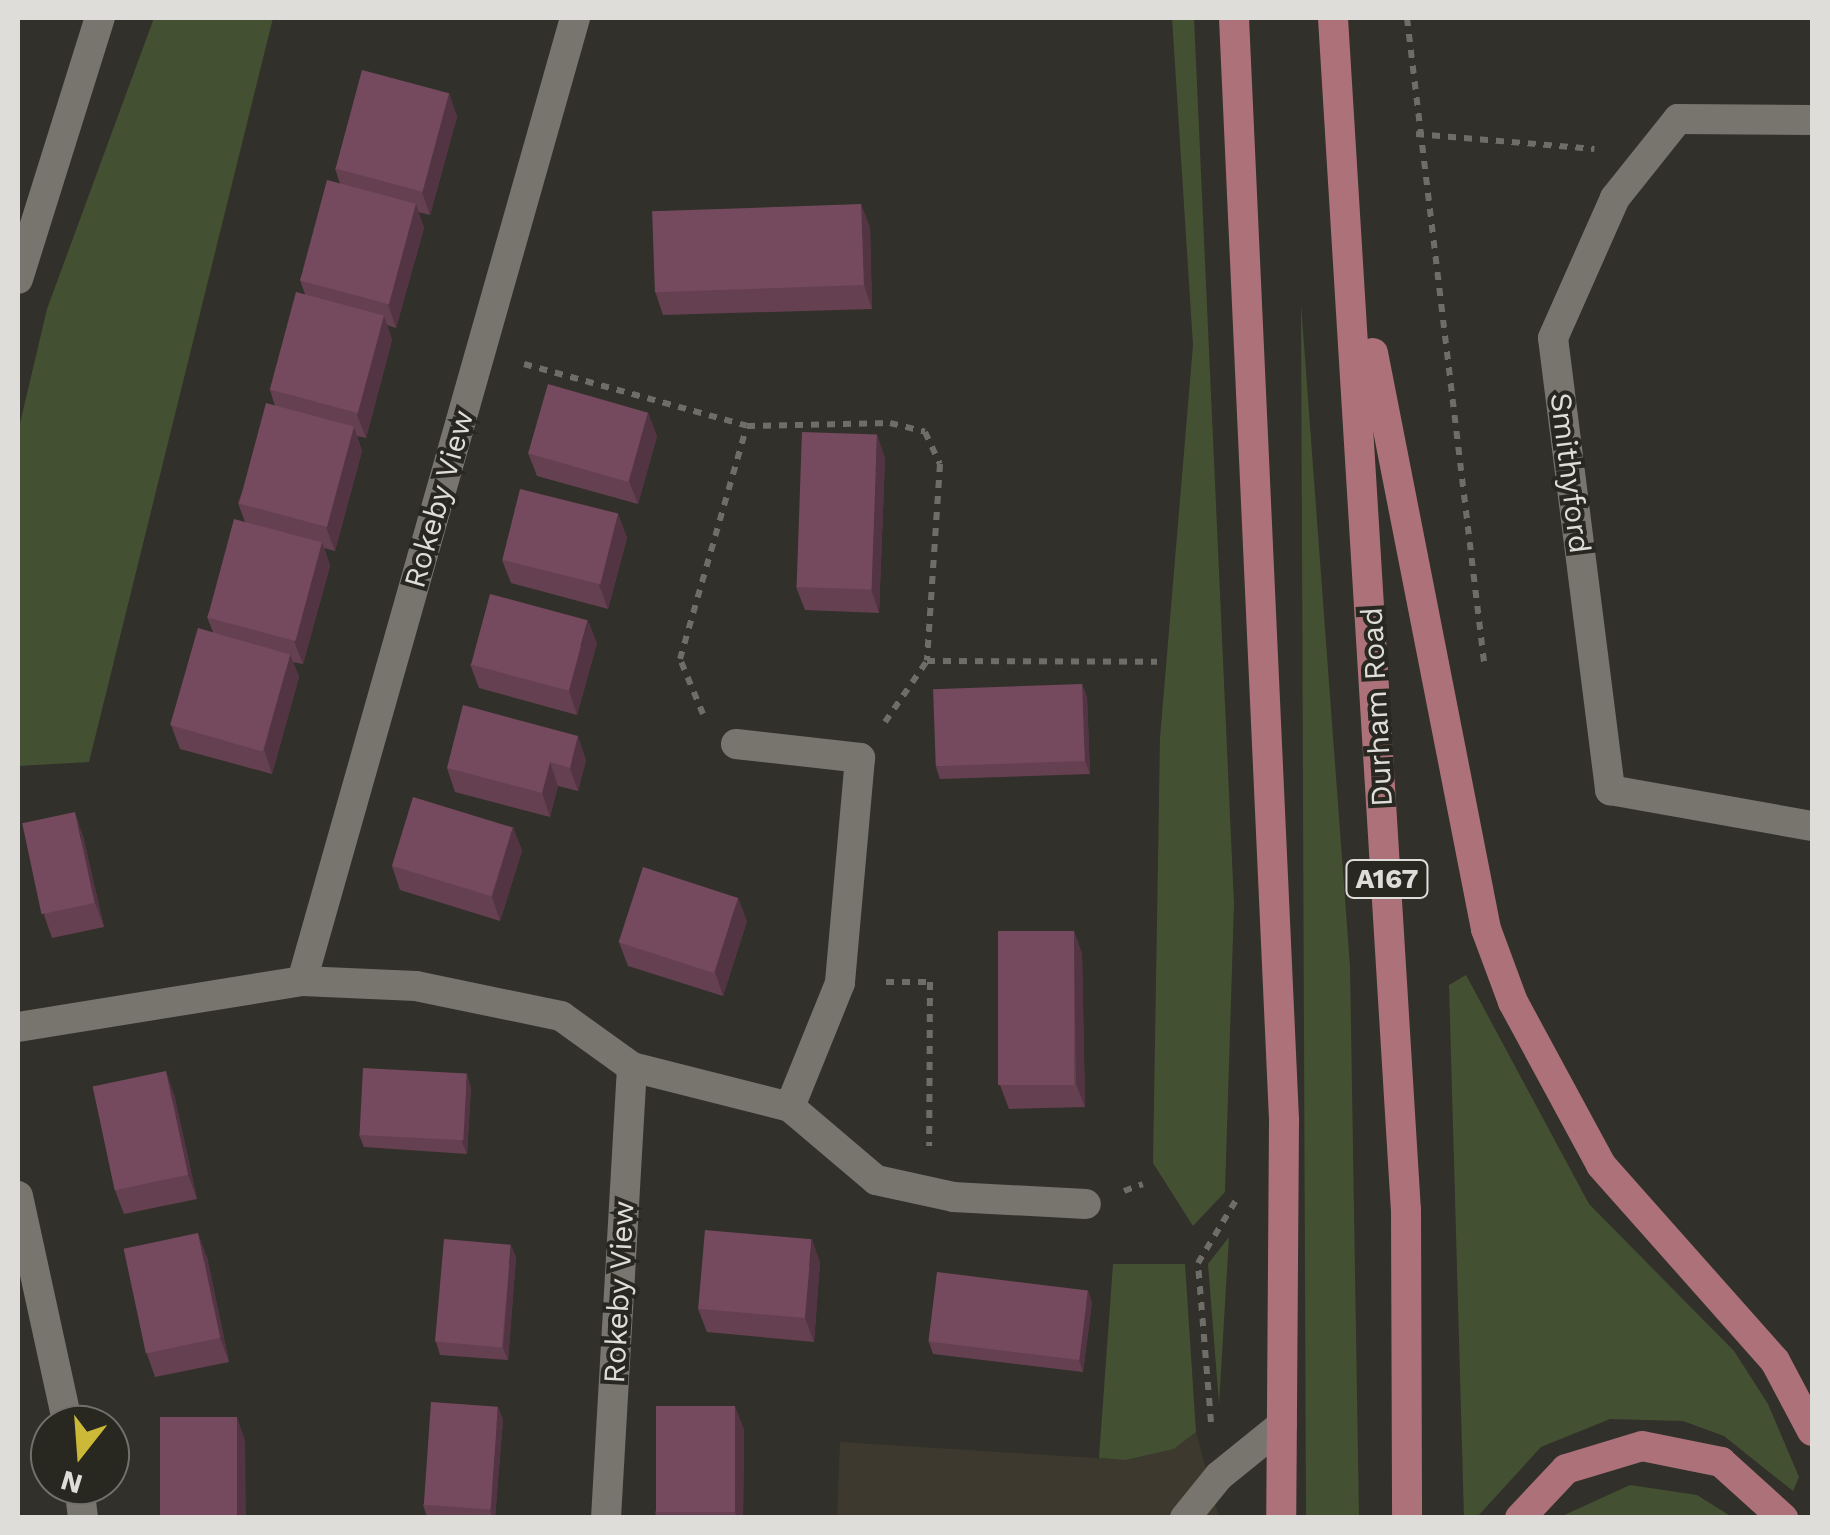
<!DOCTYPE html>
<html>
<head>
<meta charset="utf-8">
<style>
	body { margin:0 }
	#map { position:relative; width:1830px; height:1535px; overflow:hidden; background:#32302a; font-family:"Work Sans",sans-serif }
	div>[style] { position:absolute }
	.built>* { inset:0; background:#3d392e }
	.green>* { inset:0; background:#445032 }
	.path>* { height:6px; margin-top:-3px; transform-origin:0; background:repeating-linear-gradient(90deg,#6f6d68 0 8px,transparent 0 16px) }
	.minor>* { height:30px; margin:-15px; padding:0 15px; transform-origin:15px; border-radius:15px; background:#77756d }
	.major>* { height:30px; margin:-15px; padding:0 15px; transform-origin:15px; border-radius:15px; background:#ad717a }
	.wall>* { inset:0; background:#654051 }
	.shaded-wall>* { inset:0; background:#523442 }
	.building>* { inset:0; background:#754a5e; transform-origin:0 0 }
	span { translate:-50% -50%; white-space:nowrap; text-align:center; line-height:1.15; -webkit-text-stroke:8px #282720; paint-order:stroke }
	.shield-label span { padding:2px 8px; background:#282720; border:2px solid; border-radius:8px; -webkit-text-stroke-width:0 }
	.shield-label { font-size:28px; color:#dfddd9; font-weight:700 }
	.street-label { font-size:30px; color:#dfddd9 }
	.frame { position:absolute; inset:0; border:20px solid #dfddd9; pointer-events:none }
	.north { position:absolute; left:30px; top:1405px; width:100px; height:100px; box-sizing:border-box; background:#282720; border:2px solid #71706a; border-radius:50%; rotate:197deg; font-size:28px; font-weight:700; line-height:40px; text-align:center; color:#dfddd9 }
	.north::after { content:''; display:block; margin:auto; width:35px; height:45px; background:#cdb938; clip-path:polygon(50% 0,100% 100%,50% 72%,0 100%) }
</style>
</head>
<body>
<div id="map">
	<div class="built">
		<i style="clip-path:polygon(1196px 1432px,1219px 1518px,837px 1518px,840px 1442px,1126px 1460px,1174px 1449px)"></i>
	</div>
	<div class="green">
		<i style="clip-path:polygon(154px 18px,273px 18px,89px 762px,18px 766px,18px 432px,47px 309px)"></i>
		<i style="clip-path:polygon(1172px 18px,1194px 18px,1234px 904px,1225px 1192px,1193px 1226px,1153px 1163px,1160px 738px,1193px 345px)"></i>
		<i style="clip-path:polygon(1301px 304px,1350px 966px,1359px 1518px,1306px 1517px)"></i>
		<i style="clip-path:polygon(1466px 975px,1589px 1204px,1734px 1351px,1768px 1404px,1799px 1477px,1793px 1491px,1724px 1436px,1683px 1421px,1610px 1419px,1541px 1447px,1477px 1517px,1464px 1517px,1449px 985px)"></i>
		<i style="clip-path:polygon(1229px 1237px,1219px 1404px,1208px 1264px)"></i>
		<i style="clip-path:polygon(1113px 1264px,1185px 1264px,1196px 1432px,1174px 1449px,1126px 1460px,1099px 1458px)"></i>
		<i style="clip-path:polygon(1630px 1485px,1697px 1495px,1732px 1517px,1560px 1517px)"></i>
	</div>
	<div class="path">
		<i style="left:1407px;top:18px;width:649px;rotate:83.18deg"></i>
		<i style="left:1416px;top:134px;width:179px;rotate:4.8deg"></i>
		<i style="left:524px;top:364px;width:231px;rotate:15.5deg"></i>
		<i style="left:747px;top:426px;width:143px;rotate:-1.2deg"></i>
		<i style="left:890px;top:423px;width:36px;rotate:14deg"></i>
		<i style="left:925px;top:432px;width:35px;rotate:65deg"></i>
		<i style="left:940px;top:464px;width:197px;rotate:93.8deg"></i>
		<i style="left:703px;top:714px;width:60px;rotate:-112.7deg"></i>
		<i style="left:680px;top:659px;width:242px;rotate:-74deg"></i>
		<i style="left:885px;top:722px;width:74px;rotate:-55.5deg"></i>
		<i style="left:927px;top:661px;width:230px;rotate:0.2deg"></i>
		<i style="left:886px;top:982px;width:44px"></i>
		<i style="left:930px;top:982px;width:164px;rotate:90.3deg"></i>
		<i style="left:1124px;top:1191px;width:20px;rotate:-20deg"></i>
		<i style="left:1211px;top:1422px;width:160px;rotate:-94.7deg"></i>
		<i style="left:1198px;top:1263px;width:77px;rotate:-58.8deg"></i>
	</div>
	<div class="minor">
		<i style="left:1812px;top:120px;width:134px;rotate:-179.6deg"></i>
		<i style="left:1678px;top:119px;width:101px;rotate:128.6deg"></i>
		<i style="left:1615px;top:198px;width:153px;rotate:113.9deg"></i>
		<i style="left:1553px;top:338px;width:456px;rotate:82.8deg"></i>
		<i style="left:1610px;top:790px;width:205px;rotate:10.1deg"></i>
		<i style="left:18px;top:279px;width:274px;rotate:-72.6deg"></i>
		<i style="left:736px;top:744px;width:125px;rotate:6.4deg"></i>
		<i style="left:860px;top:758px;width:226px;rotate:95.1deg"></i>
		<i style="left:840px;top:983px;width:134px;rotate:112deg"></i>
		<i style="left:302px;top:981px;width:1001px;rotate:-74.17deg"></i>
		<i style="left:18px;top:1027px;width:288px;rotate:-9.2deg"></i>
		<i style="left:302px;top:981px;width:114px;rotate:2.5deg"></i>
		<i style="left:416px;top:986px;width:148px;rotate:11.7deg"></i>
		<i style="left:561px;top:1016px;width:87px;rotate:35.7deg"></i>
		<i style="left:632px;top:1067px;width:452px;rotate:93.3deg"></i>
		<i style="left:632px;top:1067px;width:163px;rotate:14.2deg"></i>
		<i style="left:790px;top:1107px;width:113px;rotate:40.3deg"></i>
		<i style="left:876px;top:1180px;width:79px;rotate:12.4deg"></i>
		<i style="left:953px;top:1197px;width:133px;rotate:3deg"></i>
		<i style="left:18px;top:1196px;width:234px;rotate:77.7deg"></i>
		<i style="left:79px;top:1485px;width:33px;rotate:83deg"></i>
		<i style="left:1185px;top:1518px;width:54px;rotate:-51deg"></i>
		<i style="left:1219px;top:1476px;width:81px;rotate:-39deg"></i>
	</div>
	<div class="major">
		<i style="left:1234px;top:18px;width:1104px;rotate:87.4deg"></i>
		<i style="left:1284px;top:1121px;width:397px;rotate:90.4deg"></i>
		<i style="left:1333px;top:18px;width:1194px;rotate:86.5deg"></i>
		<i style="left:1406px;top:1210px;width:308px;rotate:89.8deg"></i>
		<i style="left:1373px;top:353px;width:587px;rotate:78.9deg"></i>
		<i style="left:1486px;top:929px;width:78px;rotate:69.7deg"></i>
		<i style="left:1513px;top:1002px;width:185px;rotate:61.6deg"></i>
		<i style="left:1601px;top:1165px;width:262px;rotate:48.4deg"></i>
		<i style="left:1775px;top:1361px;width:79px;rotate:62.1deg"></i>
		<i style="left:1520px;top:1518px;width:67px;rotate:-46.8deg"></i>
		<i style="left:1566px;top:1469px;width:79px;rotate:-16.8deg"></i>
		<i style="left:1642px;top:1446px;width:81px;rotate:11.4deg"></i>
		<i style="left:1721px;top:1462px;width:84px;rotate:42.1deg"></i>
	</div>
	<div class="wall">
		<i style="clip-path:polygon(449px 93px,457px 117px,430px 215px,418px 212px,424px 228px,396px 328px,387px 325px,392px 340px,366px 438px,357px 436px,362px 451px,335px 551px,324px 548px,330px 566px,303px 664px,293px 662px,299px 677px,272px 774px,180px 749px,171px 725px,213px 632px,207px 617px,245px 522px,238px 503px,275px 406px,270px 390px,305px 294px,300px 280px,340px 184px,335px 168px)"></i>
		<i style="clip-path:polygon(861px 204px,870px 228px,872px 309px,663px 315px,655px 291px)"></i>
		<i style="clip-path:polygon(657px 436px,638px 504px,537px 476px,528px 453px)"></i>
		<i style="clip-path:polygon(885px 458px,879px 613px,805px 610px,796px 587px)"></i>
		<i style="clip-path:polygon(618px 514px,627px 538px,608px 609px,511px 583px,502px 560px)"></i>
		<i style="clip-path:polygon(597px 643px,577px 715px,479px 688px,470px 664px)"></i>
		<i style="clip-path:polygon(1082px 684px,1087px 697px,1090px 774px,940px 779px,936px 767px)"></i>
		<i style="clip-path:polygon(586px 760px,578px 791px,558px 786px,550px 817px,455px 792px,447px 768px)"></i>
		<i style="clip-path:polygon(513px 827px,522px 851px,500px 921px,400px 890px,392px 866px)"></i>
		<i style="clip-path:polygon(83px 836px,104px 927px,52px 938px,44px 915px)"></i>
		<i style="clip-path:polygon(747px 921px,723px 996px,628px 966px,619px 942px)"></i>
		<i style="clip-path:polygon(1074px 931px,1082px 954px,1085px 1107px,1009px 1109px,1000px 1085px)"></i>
		<i style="clip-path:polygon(471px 1087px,467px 1154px,364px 1147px,359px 1135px)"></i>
		<i style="clip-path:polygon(174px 1094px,197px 1199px,124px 1214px,115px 1190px)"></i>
		<i style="clip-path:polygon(207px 1257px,229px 1362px,155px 1377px,147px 1354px)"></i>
		<i style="clip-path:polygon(516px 1257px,508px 1360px,440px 1355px,436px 1342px)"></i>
		<i style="clip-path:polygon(820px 1262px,814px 1342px,707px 1332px,698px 1309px)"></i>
		<i style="clip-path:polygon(1092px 1302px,1083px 1372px,933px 1354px,929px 1342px)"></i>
		<i style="clip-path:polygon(503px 1419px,495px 1518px,427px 1517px,423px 1505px)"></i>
		<i style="clip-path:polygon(744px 1429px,743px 1518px,657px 1518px,655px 1512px)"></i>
	</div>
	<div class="shaded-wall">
		<i style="clip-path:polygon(449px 93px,457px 117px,430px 215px,422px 192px)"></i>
		<i style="clip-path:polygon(416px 204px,424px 228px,396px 328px,388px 304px)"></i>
		<i style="clip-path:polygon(861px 204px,870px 228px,872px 309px,864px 285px)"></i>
		<i style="clip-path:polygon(384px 316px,392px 340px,366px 438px,357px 415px)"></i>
		<i style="clip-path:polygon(648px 412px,657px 436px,638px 504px,629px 481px)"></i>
		<i style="clip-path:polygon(354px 427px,362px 451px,335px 551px,326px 527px)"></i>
		<i style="clip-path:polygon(877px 434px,885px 458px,879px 613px,871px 589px)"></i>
		<i style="clip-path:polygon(618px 514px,627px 538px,608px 609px,599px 585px)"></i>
		<i style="clip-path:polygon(322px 542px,330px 566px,303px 664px,294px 641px)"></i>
		<i style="clip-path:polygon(588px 620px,597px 643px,577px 715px,569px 691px)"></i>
		<i style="clip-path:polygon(290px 654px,299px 677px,272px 774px,264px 750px)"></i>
		<i style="clip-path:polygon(1082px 684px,1087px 697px,1090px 774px,1085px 761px)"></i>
		<i style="clip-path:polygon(578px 736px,586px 760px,578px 791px,570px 768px)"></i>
		<i style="clip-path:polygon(550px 762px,558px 786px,550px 817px,542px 793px)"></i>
		<i style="clip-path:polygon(75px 812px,83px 836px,104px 927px,95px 903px)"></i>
		<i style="clip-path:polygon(513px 827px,522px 851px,500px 921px,492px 897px)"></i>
		<i style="clip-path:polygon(738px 897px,747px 921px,723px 996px,715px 972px)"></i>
		<i style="clip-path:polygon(1074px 931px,1082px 954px,1085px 1107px,1076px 1084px)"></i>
		<i style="clip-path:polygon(166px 1071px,174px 1094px,197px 1199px,188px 1175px)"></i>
		<i style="clip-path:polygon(467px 1074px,471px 1087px,467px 1154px,462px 1142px)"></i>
		<i style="clip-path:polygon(198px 1233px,207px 1257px,229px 1362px,220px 1338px)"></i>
		<i style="clip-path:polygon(812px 1239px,820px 1262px,814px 1342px,805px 1318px)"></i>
		<i style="clip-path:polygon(511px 1245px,516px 1257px,508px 1360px,503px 1348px)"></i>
		<i style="clip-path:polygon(1088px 1290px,1092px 1302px,1083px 1372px,1079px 1360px)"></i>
		<i style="clip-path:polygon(735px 1406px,744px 1429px,743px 1518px,737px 1518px,735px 1512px)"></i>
		<i style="clip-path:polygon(498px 1407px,503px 1419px,495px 1518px,493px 1518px,490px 1510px)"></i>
		<i style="clip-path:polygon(237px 1417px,245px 1440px,246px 1518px,237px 1518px)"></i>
	</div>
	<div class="building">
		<i style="left:362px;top:70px;width:90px;height:102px;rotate:15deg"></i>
		<i style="left:327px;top:180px;width:92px;height:104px;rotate:15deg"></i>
		<i style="left:861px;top:204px;width:81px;height:209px;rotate:88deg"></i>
		<i style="left:296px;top:292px;width:91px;height:101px;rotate:15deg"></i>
		<i style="left:548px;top:384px;width:104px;height:72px;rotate:16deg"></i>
		<i style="left:266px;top:403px;width:91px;height:104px;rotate:15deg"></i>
		<i style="left:802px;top:432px;width:75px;height:155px;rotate:2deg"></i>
		<i style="left:520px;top:489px;width:101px;height:73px;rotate:14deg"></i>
		<i style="left:234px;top:519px;width:91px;height:102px;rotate:15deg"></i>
		<i style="left:490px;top:594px;width:101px;height:73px;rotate:15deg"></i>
		<i style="left:198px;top:628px;width:96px;height:101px;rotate:16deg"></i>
		<i style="left:1082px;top:684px;width:77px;height:149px;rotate:88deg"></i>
		<i style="clip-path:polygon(463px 705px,578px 736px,570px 768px,550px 762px,542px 793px,447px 768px)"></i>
		<i style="left:413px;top:797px;width:104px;height:72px;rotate:17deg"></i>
		<i style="left:75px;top:812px;width:93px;height:54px;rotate:78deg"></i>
		<i style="left:643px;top:867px;width:100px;height:79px;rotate:18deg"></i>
		<i style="left:998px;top:931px;width:76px;height:154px"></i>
		<i style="left:363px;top:1068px;width:104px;height:67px;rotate:3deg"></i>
		<i style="left:166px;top:1071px;width:106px;height:75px;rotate:78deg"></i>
		<i style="left:705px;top:1230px;width:107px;height:79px;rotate:5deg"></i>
		<i style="left:198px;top:1233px;width:107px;height:76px;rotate:78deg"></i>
		<i style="left:444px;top:1239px;width:67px;height:103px;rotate:5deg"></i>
		<i style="left:937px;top:1272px;width:152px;height:70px;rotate:7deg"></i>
		<i style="left:431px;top:1402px;width:67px;height:103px;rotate:4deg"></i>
		<i style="left:656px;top:1406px;width:79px;height:106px"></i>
		<i style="left:237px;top:1417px;width:101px;height:77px;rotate:90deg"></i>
	</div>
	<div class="shield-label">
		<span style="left:1387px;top:879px">A167</span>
	</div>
	<div class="street-label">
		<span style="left:1570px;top:473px;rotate:83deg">Smithyford</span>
		<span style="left:439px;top:499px;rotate:-74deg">Rokeby View</span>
		<span style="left:1377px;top:707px;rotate:-93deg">Durham Road</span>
		<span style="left:619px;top:1292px;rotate:-87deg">Rokeby View</span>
	</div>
	<div class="frame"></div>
	<div class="north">N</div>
</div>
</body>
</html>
